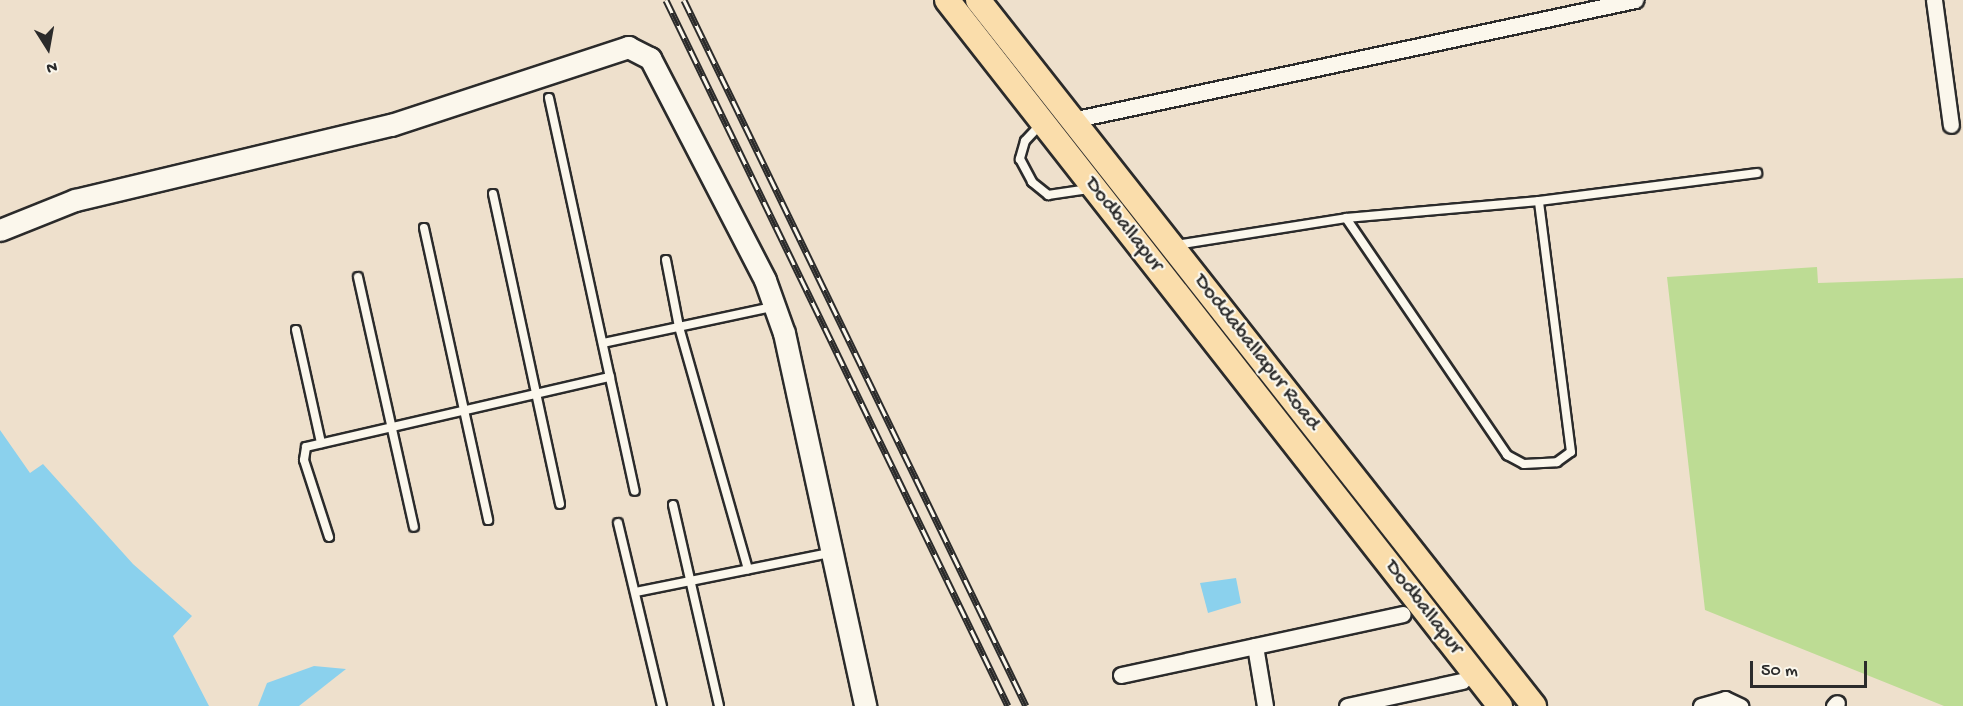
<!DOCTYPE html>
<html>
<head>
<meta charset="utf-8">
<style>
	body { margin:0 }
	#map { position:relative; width:1963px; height:706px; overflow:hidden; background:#eee0cc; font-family:"Gochi Hand",sans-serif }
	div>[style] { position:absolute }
	.green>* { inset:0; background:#bddc94 }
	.water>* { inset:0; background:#8bd1ed }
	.roads { filter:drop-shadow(2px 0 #2b2b2b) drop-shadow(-2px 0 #2b2b2b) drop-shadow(0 2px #2b2b2b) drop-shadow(0 -2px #2b2b2b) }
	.lane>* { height:8px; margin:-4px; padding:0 4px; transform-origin:4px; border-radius:4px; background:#fbf7ec }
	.street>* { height:15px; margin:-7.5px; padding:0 7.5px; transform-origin:7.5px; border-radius:7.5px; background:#fbf7ec }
	.secondary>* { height:21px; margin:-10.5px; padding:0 10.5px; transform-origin:10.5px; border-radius:10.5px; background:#fbf7ec }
	.primary>* { height:24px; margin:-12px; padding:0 12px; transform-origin:12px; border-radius:12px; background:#faddab }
	.rail>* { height:7px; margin-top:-3.5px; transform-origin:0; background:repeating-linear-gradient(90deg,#fbf7ec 0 14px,#2b2b2b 0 28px); box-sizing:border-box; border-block:2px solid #2b2b2b }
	span { translate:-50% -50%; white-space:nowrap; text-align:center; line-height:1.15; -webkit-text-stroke:4.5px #fbf7ec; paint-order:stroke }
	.street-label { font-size:22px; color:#2b2b2b }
	.north { position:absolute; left:18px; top:18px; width:60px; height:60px; -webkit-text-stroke:4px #fbf7ec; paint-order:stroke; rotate:169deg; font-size:16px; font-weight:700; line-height:24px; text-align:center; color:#2b2b2b }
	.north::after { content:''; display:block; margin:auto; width:21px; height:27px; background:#2b2b2b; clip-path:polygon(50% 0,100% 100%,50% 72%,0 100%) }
	.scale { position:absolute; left:1750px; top:661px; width:117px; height:27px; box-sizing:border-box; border:3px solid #2b2b2b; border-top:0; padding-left:8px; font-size:18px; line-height:21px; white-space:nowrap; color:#2b2b2b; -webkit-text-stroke:4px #fbf7ec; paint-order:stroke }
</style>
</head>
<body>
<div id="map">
	<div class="green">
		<i style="clip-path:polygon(1817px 267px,1818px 283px,1963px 278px,1963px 706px,1944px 706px,1705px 610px,1667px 277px)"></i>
	</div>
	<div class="water">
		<i style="clip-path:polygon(0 430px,30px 473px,43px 464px,133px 564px,192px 616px,173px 636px,209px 706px,0 706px)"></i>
		<i style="clip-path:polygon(1236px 578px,1241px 603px,1208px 613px,1200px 583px)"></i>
		<i style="clip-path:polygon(314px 666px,346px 669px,299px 706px,258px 706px,267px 683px)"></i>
	</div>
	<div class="roads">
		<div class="lane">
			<i style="left:549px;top:98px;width:402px;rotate:77.7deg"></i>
			<i style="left:1040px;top:125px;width:22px;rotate:133deg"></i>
			<i style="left:1025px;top:141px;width:19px;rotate:106deg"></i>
			<i style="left:1020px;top:159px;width:26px;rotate:62deg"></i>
			<i style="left:1032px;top:182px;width:21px;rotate:39deg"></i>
			<i style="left:1048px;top:195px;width:41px;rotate:-8.3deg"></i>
			<i style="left:493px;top:194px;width:317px;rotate:77.8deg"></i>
			<i style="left:1346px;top:218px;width:287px;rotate:55.8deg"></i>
			<i style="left:1507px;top:455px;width:19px;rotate:28deg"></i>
			<i style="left:1524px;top:464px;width:33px;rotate:-3deg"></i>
			<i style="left:1557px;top:462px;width:17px;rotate:-36deg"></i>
			<i style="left:1571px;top:452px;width:253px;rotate:-97.3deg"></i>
			<i style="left:424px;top:228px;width:299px;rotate:77.6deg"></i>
			<i style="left:1176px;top:245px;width:172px;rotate:-9deg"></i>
			<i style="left:1346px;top:218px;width:194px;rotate:-5deg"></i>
			<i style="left:1539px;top:201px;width:220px;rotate:-7.3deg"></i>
			<i style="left:666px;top:260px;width:68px;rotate:79deg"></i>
			<i style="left:679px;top:327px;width:252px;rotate:74.1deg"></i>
			<i style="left:358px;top:277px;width:256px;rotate:77.4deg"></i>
			<i style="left:296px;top:330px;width:116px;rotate:77.5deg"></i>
			<i style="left:603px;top:343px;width:173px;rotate:-12deg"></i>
			<i style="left:673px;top:505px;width:206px;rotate:77.1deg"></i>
			<i style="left:618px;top:523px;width:188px;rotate:76.5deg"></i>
			<i style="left:329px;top:537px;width:81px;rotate:-108deg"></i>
			<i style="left:304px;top:460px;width:13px;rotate:-81deg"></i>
			<i style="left:306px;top:447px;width:312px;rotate:-13deg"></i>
			<i style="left:636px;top:592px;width:197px;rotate:-11.4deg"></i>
		</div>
		<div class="street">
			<i style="left:1934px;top:0;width:126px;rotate:82.3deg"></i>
			<i style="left:1072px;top:120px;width:576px;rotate:-12.03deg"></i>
			<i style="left:1255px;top:646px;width:61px;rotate:80.5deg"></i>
			<i style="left:1121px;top:675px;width:288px;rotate:-12.2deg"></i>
			<i style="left:1347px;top:706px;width:118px;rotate:-12.3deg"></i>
			<i style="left:1701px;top:706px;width:25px;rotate:-16deg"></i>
			<i style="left:1725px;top:699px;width:17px;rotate:25deg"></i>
			<i style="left:1834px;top:706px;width:4px;rotate:-45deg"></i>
		</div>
		<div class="secondary">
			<i style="left:0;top:230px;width:81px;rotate:-21.8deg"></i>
			<i style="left:75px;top:200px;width:325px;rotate:-13.4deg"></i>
			<i style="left:391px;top:125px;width:250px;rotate:-18.2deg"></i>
			<i style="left:628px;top:47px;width:25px;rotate:27deg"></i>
			<i style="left:650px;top:58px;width:250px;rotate:62.6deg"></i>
			<i style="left:765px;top:280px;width:56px;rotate:70.3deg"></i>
			<i style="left:784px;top:333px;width:382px;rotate:77.7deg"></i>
		</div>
		<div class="primary">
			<i style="left:947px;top:0;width:897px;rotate:51.93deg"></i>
			<i style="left:978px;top:0;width:899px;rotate:51.78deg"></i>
		</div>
	</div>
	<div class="rail">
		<i style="left:666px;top:0;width:784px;rotate:64.15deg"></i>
		<i style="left:684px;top:0;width:784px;rotate:64.15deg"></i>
	</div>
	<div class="street-label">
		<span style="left:1123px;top:225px;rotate:52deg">Dodballapur</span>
		<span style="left:1256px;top:353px;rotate:52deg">Doddaballapur Road</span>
		<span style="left:1423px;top:608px;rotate:52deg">Dodballapur</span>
	</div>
	<div class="north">N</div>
	<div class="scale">50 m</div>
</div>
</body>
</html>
